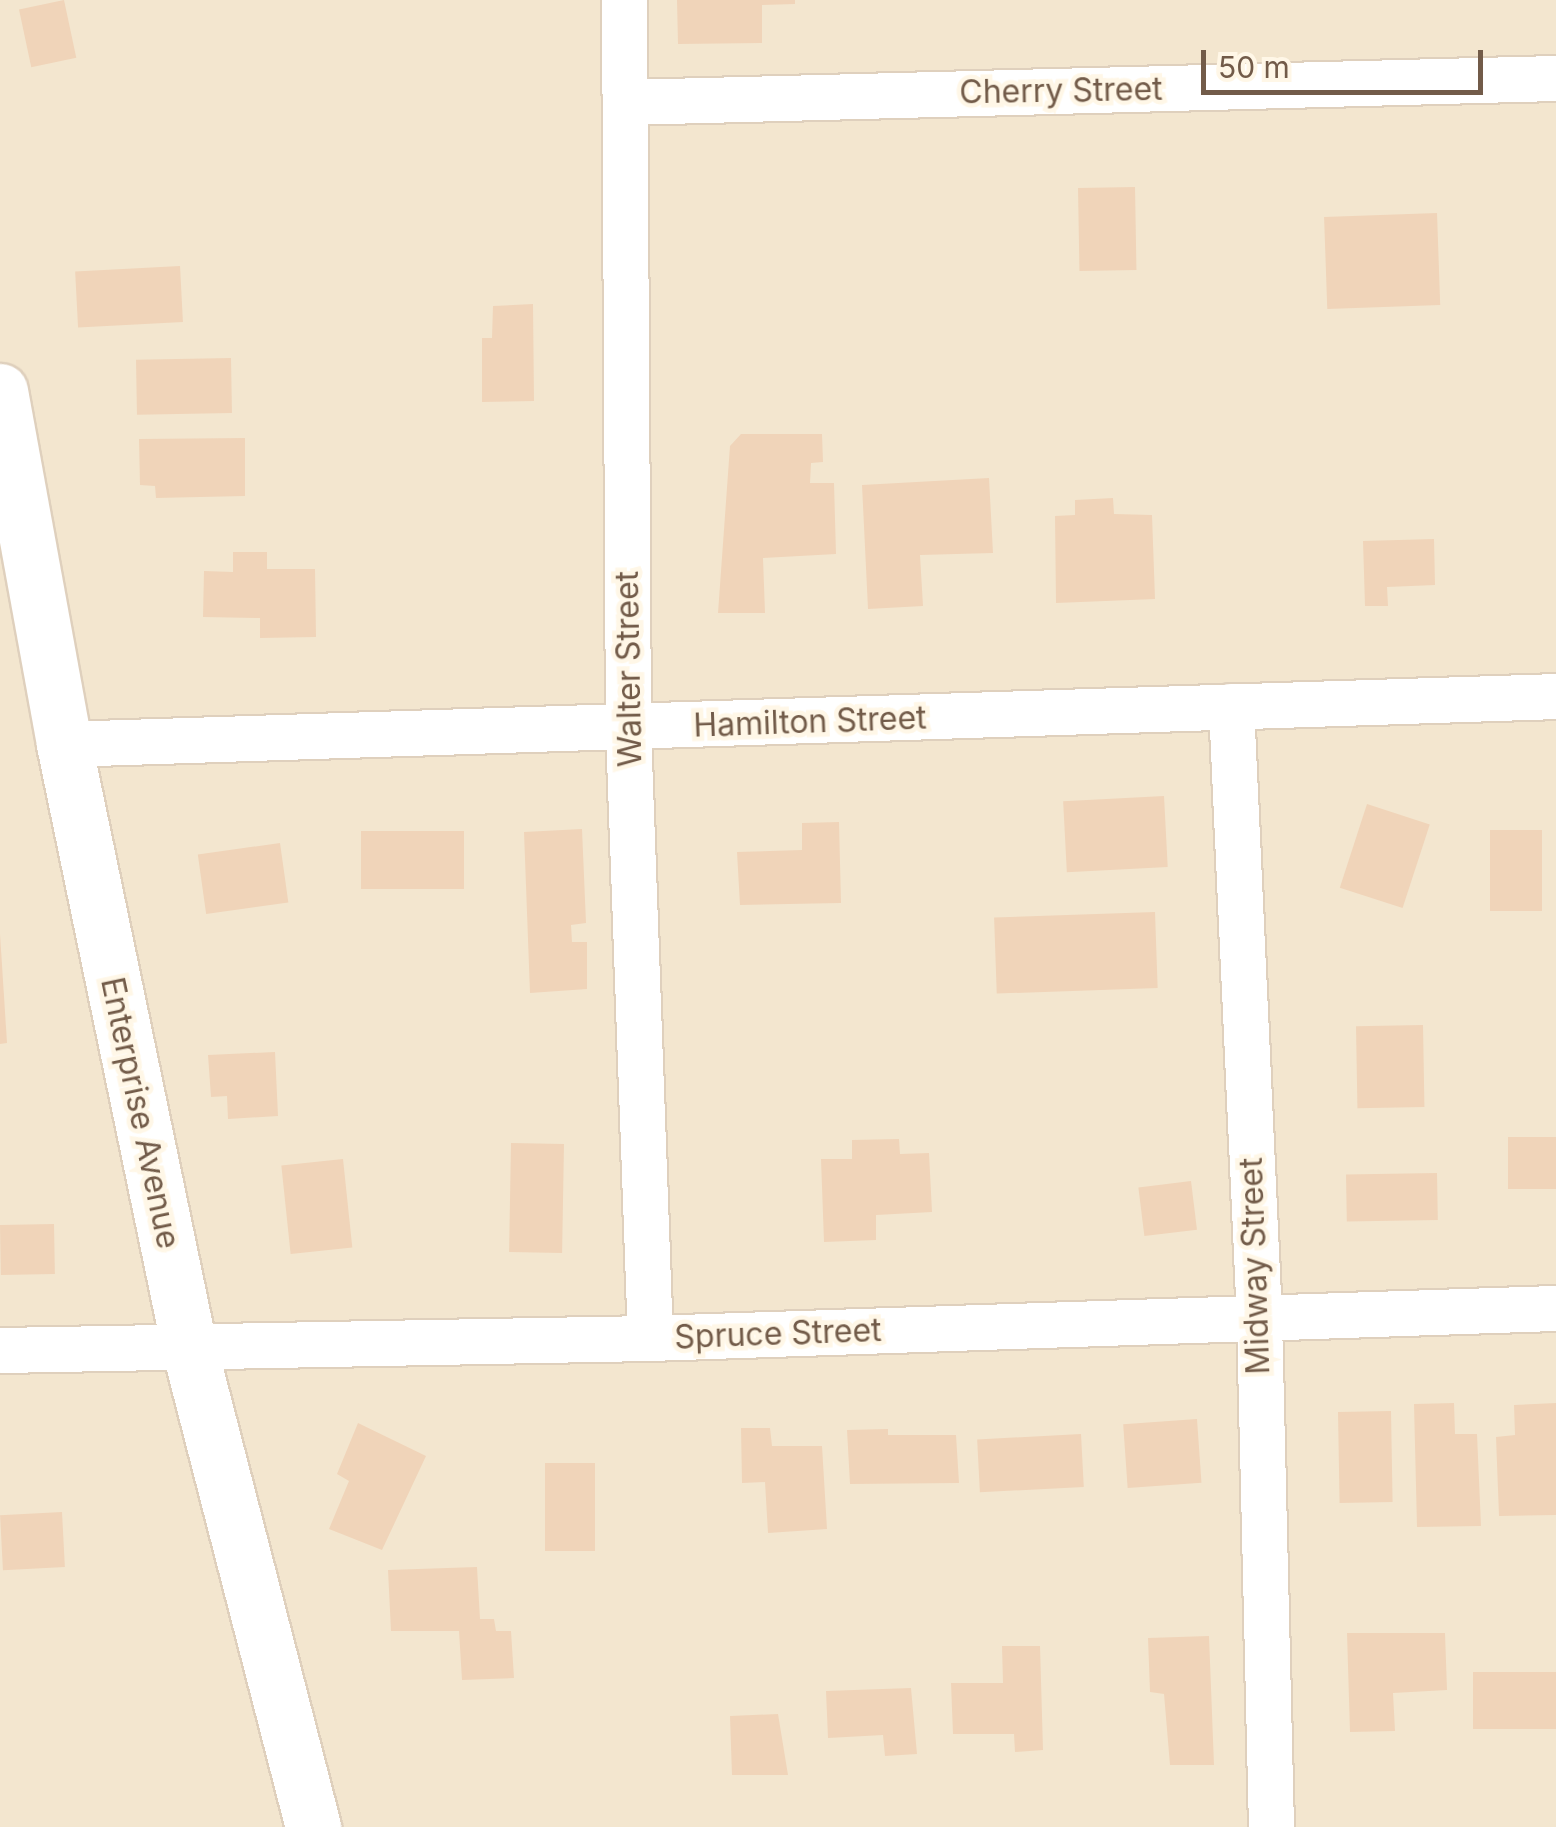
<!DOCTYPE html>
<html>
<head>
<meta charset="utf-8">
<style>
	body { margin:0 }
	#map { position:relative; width:1556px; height:1827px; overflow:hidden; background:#fcf3e1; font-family:Inter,sans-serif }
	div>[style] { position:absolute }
	.residential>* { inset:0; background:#f3e6cf }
	.building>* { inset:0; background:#f0d4b9; transform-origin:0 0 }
	.roads { filter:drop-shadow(2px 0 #dfd0bd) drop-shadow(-2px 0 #dfd0bd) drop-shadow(0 2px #dfd0bd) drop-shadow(0 -2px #dfd0bd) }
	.minor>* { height:45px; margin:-22.5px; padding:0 22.5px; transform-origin:22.5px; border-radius:22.5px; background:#fff }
	.tertiary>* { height:55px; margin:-27.5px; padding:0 27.5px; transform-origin:27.5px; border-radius:27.5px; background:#fff }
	span { translate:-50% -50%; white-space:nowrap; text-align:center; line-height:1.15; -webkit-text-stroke:9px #fff7e7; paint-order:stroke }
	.street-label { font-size:32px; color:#725b49 }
	.scale { position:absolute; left:1201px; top:50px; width:282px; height:45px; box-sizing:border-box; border:5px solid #725b49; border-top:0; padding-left:12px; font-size:30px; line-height:35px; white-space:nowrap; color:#725b49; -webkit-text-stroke:8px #fff7e7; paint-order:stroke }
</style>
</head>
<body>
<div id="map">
	<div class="residential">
		<i style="clip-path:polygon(0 0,1556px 0,1556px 1827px,0 1827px,0 1350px,188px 1347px,0 391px)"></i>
		<i style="clip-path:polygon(0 515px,163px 1328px,0 1331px)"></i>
	</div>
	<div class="building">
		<i style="left:64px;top:0;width:59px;height:46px;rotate:78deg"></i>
		<i style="clip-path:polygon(677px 0,795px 0,795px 4px,762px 5px,762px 43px,678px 44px)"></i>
		<i style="left:1135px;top:187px;width:83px;height:57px;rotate:89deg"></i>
		<i style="left:1437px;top:213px;width:92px;height:113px;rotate:88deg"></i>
		<i style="left:180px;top:266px;width:56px;height:105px;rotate:87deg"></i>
		<i style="clip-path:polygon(533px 304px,534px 401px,482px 402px,482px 338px,492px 338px,493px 306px)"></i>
		<i style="left:231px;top:358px;width:55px;height:95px;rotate:89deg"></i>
		<i style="clip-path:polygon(741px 434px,822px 434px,823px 462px,811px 463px,810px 483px,834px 483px,836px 554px,763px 558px,765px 613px,718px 613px,730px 446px)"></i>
		<i style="clip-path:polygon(245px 438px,245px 496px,156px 498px,155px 486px,140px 485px,139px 439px)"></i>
		<i style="clip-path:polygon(989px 478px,993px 553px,920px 555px,923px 606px,868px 609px,862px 485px)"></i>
		<i style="clip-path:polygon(1113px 498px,1114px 514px,1152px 515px,1155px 599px,1056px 603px,1055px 516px,1075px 515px,1075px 500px)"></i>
		<i style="clip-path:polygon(1434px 539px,1435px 585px,1387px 587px,1388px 606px,1365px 606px,1363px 541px)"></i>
		<i style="clip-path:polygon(233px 552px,267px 552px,267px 569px,315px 569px,316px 637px,260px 638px,260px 618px,203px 617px,204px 571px,233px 572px)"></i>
		<i style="left:1164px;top:796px;width:71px;height:101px;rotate:87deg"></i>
		<i style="left:1367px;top:804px;width:66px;height:88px;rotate:18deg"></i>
		<i style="clip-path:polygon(839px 822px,841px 903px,740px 905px,737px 852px,802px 850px,802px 823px)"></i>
		<i style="clip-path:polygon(582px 829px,586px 923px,571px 925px,572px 942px,587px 942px,587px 989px,530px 993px,524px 832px)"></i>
		<i style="left:1490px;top:830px;width:52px;height:81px"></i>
		<i style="left:361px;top:831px;width:103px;height:58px"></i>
		<i style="left:280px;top:843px;width:60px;height:83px;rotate:82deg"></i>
		<i style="left:1155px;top:912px;width:76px;height:161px;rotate:88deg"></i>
		<i style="clip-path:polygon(0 934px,7px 1043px,0 1044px)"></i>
		<i style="left:1423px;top:1025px;width:82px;height:67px;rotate:89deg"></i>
		<i style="clip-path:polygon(275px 1052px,278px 1116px,228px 1119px,227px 1096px,211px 1097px,208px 1055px)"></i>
		<i style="left:1556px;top:1137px;width:52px;height:48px;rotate:90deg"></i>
		<i style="clip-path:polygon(899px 1139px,900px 1154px,929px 1153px,932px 1212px,876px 1215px,876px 1240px,824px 1242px,821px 1159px,852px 1159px,852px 1140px)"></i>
		<i style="left:511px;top:1143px;width:53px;height:109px;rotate:1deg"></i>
		<i style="left:343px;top:1159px;width:89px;height:62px;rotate:84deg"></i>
		<i style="left:1437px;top:1173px;width:47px;height:91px;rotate:89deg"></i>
		<i style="left:1191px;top:1181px;width:49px;height:53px;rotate:83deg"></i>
		<i style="left:54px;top:1224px;width:50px;height:54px;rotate:89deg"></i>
		<i style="clip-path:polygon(1454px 1403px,1455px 1434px,1477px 1434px,1481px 1526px,1417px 1527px,1414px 1404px)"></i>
		<i style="clip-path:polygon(1556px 1403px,1556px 1515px,1499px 1516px,1496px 1437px,1515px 1435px,1514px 1405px)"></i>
		<i style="left:1391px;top:1411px;width:91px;height:53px;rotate:89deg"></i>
		<i style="left:1197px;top:1419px;width:64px;height:74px;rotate:86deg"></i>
		<i style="clip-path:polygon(358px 1423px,426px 1456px,382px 1550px,329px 1529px,349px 1481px,337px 1474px)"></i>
		<i style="clip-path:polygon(741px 1428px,770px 1428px,772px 1446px,822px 1446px,827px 1529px,768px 1533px,765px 1482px,742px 1483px)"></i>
		<i style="clip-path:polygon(888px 1429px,888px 1435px,956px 1435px,959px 1483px,850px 1484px,847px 1430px)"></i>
		<i style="left:1081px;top:1434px;width:53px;height:104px;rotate:87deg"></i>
		<i style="left:545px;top:1463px;width:50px;height:88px"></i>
		<i style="left:62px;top:1512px;width:55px;height:62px;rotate:87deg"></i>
		<i style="clip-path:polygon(477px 1567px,480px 1619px,494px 1619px,496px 1631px,511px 1631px,514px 1678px,462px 1680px,459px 1631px,391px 1631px,388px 1570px)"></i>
		<i style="clip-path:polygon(1347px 1633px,1445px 1633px,1447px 1690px,1393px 1693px,1395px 1731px,1350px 1732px)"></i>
		<i style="clip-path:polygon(1209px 1636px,1214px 1765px,1170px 1765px,1164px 1694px,1150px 1692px,1148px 1638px)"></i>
		<i style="clip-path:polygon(1002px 1646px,1040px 1646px,1043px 1750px,1015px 1752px,1014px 1734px,953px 1734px,951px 1683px,1003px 1683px)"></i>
		<i style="left:1556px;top:1672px;width:57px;height:83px;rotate:90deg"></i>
		<i style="clip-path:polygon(911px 1688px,917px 1754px,885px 1756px,883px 1735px,828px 1738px,826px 1691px)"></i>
		<i style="clip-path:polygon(778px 1714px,788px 1775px,732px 1775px,730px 1716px)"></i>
	</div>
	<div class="roads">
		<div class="minor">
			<i style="left:624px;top:0;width:730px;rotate:89.69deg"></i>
			<i style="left:628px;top:730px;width:608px;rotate:87.93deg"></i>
			<i style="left:627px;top:102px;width:929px;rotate:-1.48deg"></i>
			<i style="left:1231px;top:706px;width:614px;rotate:87.38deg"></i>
			<i style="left:1259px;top:1319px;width:508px;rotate:88.65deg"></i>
			<i style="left:64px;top:744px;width:1493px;rotate:-1.84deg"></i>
			<i style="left:0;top:1350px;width:650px;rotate:-1.06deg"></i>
			<i style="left:650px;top:1338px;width:906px;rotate:-1.9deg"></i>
		</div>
		<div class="tertiary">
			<i style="left:0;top:391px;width:359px;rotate:79.7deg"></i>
			<i style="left:64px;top:744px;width:616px;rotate:78.29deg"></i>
			<i style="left:189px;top:1347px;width:496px;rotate:75.5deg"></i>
		</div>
	</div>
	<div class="street-label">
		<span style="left:1061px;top:91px;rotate:-1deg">Cherry Street</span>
		<span style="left:629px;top:669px;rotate:-91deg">Walter Street</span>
		<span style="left:810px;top:722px;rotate:-2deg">Hamilton Street</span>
		<span style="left:140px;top:1113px;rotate:78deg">Enterprise Avenue</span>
		<span style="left:1255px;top:1266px;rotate:-92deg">Midway Street</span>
		<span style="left:778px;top:1334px;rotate:-2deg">Spruce Street</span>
	</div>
	<div class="scale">50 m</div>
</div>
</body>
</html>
